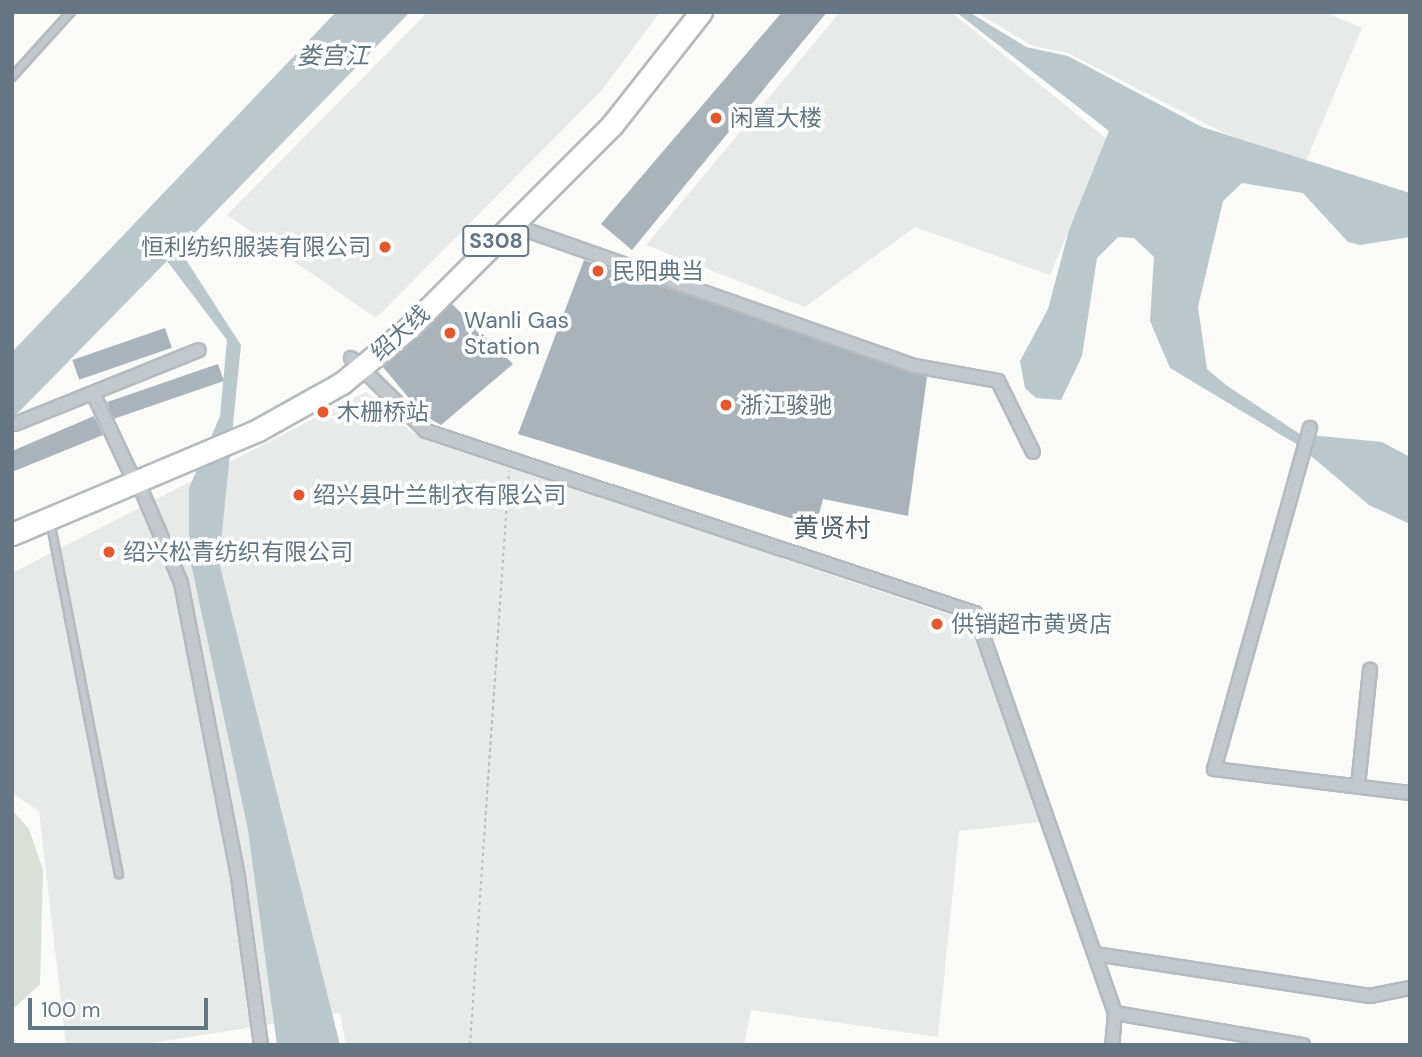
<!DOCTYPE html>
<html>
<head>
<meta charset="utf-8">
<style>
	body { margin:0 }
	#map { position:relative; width:1422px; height:1057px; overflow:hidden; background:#fafaf8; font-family:"DM Sans","Noto Sans SC",sans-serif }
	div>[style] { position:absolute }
	.built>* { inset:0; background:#e8e9e9 }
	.green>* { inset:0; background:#dadfd7 }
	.water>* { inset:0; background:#bbc7cb }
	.building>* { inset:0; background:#aab3b9; transform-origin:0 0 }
	.path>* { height:2px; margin-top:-1px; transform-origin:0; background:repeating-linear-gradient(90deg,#bbbfc2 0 3.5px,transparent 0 7px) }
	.roads { filter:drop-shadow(2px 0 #b5babe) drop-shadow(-2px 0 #b5babe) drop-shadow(0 2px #b5babe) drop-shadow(0 -2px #b5babe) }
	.lane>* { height:6px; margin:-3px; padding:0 3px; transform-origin:3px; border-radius:3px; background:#c3c8cc }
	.street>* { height:12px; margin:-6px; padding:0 6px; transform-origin:6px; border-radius:6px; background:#c3c8cc }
	.primary>* { height:21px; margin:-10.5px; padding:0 10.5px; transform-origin:10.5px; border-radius:10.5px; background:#fff }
	.dots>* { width:19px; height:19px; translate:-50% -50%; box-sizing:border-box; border:4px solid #fff; border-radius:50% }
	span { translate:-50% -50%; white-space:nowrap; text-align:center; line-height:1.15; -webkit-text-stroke:7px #fff; paint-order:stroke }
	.shield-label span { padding:2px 5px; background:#fff; border:2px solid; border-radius:5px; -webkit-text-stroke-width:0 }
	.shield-label { font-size:21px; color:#657683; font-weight:700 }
	.poi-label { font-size:23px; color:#657683 }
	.left { translate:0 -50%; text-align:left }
	.right { translate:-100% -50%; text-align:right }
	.street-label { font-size:23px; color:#657683 }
	.water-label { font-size:24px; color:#60757c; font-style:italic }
	.quarter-label { font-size:26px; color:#57646e }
	.frame { position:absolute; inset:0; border:14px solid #657683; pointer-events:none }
	.scale { position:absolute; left:28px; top:998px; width:180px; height:32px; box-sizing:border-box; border:4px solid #657683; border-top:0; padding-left:9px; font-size:21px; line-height:24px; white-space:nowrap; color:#657683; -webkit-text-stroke:5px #fff; paint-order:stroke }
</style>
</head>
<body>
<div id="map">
	<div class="built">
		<i style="clip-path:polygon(428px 12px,660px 12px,602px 90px,376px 318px,227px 215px)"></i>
		<i style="clip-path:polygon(840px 12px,951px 12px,1107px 139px,1050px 275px,915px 227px,805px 307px,646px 245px)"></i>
		<i style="clip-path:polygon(976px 12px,1324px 12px,1362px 28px,1306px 161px,1226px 134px,1068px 53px,1033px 46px)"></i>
		<i style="clip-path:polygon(366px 392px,413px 433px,968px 621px,1040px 822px,959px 831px,938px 1037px,751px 1010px,744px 1045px,346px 1045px,340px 1013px,140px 1045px,66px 1045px,39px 811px,12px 793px,12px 573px)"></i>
	</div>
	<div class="green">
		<i style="clip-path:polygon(12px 810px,29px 829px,43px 870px,40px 984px,12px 1010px)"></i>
	</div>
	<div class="water">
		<i style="clip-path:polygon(336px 12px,410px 12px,179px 249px,241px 345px,219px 562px,340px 1045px,277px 1045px,248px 830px,189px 554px,189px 488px,220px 416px,227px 340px,167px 261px,12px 419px,12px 352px)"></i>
		<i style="clip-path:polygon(956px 12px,969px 12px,1026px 47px,1068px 56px,1202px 127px,1410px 193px,1410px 237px,1360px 245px,1348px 242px,1303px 193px,1242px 183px,1223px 201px,1198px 307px,1207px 369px,1226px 385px,1300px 434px,1382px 442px,1410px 457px,1410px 524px,1369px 505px,1298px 445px,1170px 368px,1150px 321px,1154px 257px,1134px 238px,1118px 237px,1097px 258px,1082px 356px,1061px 400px,1036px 398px,1025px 388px,1020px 361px,1048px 309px,1069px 230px,1109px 131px)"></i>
	</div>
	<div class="building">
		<i style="clip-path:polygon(782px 12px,827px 12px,632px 250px,601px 224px)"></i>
		<i style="clip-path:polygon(584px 260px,927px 377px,908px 516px,823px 499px,816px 526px,518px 434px)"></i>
		<i style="clip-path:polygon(452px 304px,513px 364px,441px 425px,423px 415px,383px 367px)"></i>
		<i style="left:165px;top:328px;width:21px;height:98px;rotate:71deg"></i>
		<i style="left:218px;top:364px;width:18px;height:117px;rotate:71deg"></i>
		<i style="clip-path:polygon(94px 416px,103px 435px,12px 472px,12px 451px)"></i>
	</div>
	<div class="path">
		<i style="left:470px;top:1045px;width:575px;rotate:-86.11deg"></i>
	</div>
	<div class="roads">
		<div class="lane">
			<i style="left:12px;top:77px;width:88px;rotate:-47.8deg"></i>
			<i style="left:50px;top:520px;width:361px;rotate:79deg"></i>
		</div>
		<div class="street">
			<i style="left:526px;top:230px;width:412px;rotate:19.3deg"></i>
			<i style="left:915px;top:366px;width:84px;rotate:10.2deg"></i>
			<i style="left:998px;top:381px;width:79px;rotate:63.8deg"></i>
			<i style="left:351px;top:358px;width:105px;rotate:44.2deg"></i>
			<i style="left:426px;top:431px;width:578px;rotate:18.34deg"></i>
			<i style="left:975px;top:613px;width:424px;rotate:70.7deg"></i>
			<i style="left:1115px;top:1013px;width:32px;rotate:95deg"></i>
			<i style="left:93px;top:393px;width:89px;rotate:64.9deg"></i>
			<i style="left:15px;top:424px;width:198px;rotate:-21.9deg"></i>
			<i style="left:1310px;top:428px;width:354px;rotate:105.7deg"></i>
			<i style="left:1214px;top:769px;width:197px;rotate:7deg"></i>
			<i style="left:138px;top:482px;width:110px;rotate:66.9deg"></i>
			<i style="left:181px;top:583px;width:299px;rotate:79deg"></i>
			<i style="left:238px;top:877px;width:170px;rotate:82.2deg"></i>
			<i style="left:1358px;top:786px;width:117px;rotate:-84.1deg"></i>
			<i style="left:1095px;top:954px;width:278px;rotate:8.7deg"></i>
			<i style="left:1370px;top:996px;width:41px;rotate:-11.3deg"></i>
			<i style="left:1115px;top:1013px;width:191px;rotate:9.7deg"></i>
		</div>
		<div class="primary">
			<i style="left:12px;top:534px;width:267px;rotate:-22.9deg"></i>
			<i style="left:258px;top:430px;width:96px;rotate:-29.2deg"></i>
			<i style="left:342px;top:383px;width:88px;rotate:-39.5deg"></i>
			<i style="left:410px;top:327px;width:286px;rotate:-45deg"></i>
			<i style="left:612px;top:125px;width:144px;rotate:-51.8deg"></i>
		</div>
	</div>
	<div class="dots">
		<i style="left:716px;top:118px;background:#e4572e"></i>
		<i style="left:385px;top:247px;background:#e4572e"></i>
		<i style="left:598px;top:271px;background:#e4572e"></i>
		<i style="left:450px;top:333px;background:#e4572e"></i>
		<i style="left:726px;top:405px;background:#e4572e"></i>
		<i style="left:323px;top:412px;background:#e4572e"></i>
		<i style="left:299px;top:495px;background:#e4572e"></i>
		<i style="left:109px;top:552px;background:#e4572e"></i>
		<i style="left:937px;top:624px;background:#e4572e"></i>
	</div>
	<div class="shield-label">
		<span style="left:496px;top:241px">S308</span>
	</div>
	<div class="poi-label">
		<span class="left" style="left:730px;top:118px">闲置大楼</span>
		<span class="right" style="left:371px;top:247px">恒利纺织服装有限公司</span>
		<span class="left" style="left:612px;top:271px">民阳典当</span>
		<span class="left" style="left:464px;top:333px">Wanli Gas<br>Station</span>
		<span class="left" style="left:740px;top:405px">浙江骏驰</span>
		<span class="left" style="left:337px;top:412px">木栅桥站</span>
		<span class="left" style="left:313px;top:495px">绍兴县叶兰制衣有限公司</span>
		<span class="left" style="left:123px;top:552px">绍兴松青纺织有限公司</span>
		<span class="left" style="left:951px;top:624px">供销超市黄贤店</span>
	</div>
	<div class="street-label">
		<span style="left:400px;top:333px;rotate:-42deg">绍大线</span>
	</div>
	<div class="water-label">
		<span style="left:333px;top:56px">娄宫江</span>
	</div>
	<div class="quarter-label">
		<span style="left:832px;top:529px">黄贤村</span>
	</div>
	<div class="frame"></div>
	<div class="scale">100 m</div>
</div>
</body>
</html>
